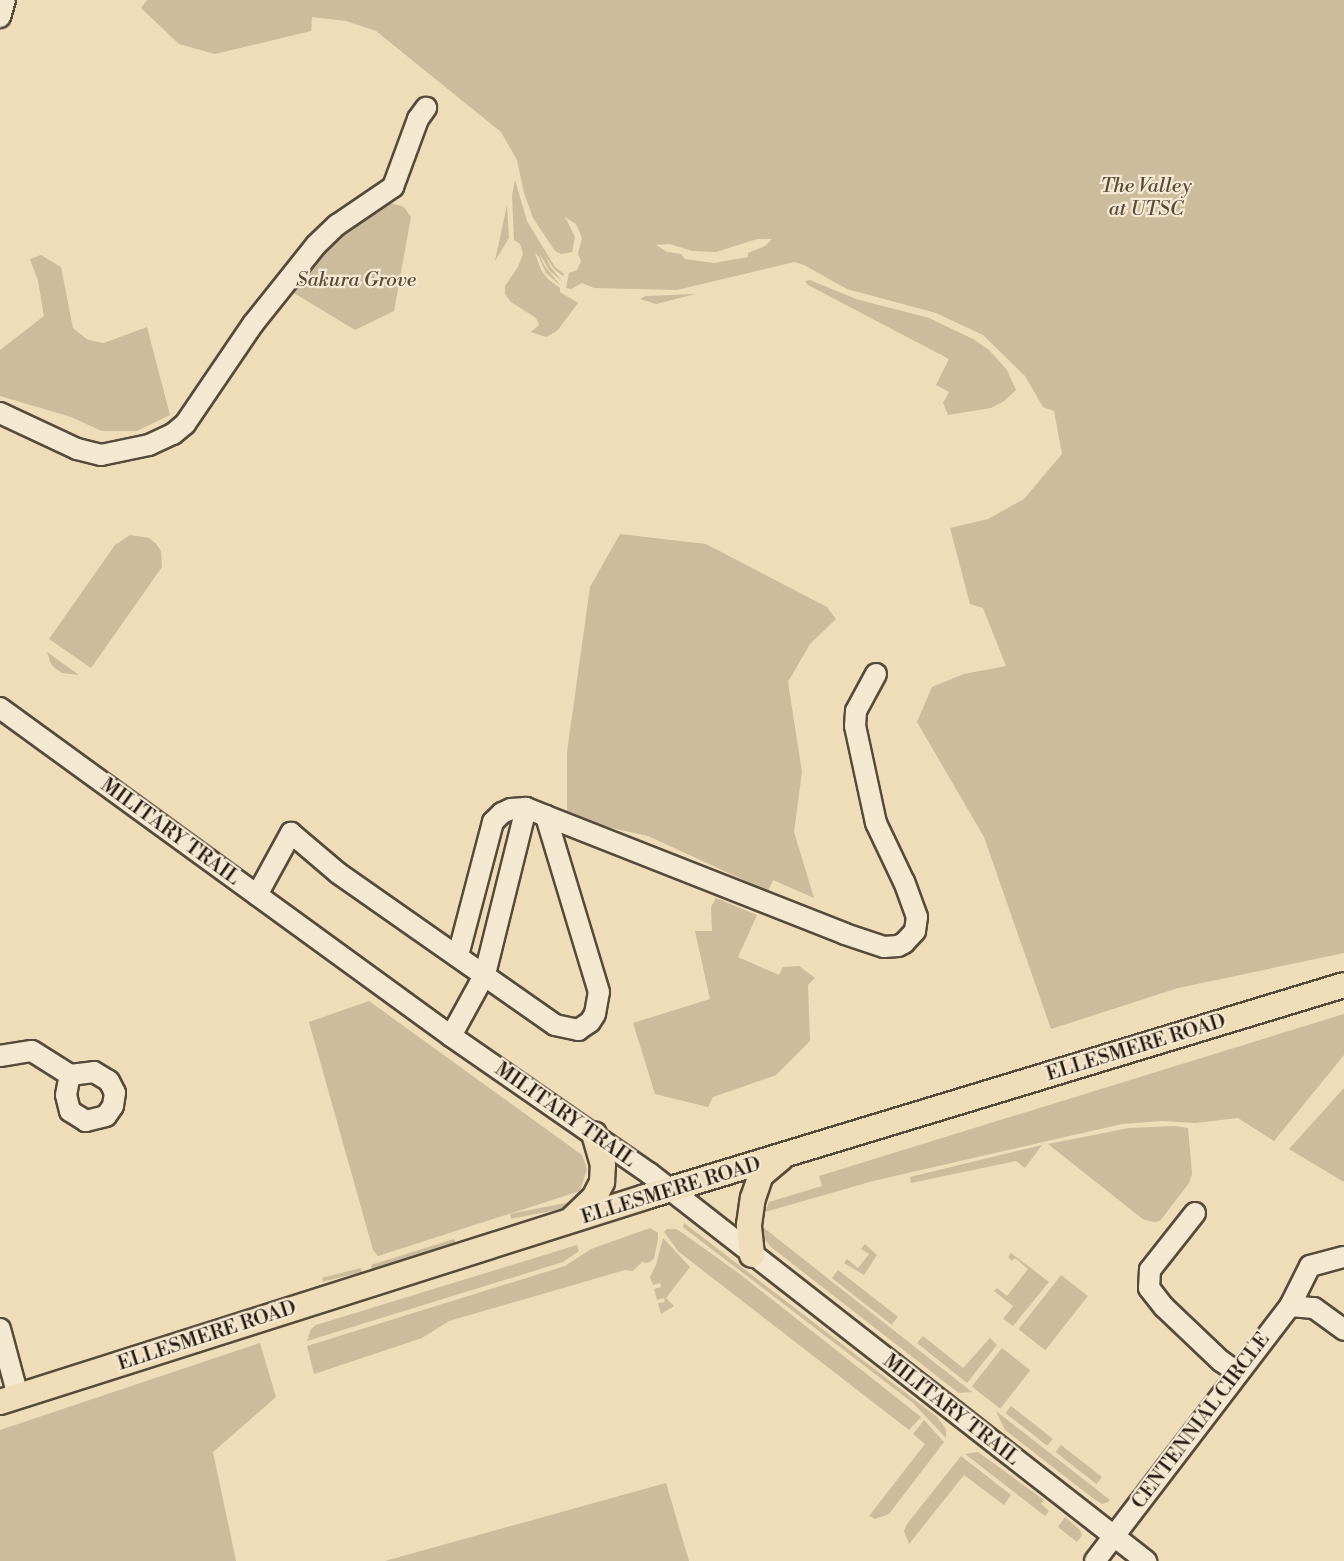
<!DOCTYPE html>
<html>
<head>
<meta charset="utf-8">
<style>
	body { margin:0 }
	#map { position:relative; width:1344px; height:1561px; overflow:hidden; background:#efdcb8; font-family:"Libre Bodoni",serif }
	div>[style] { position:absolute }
	.green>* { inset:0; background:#ccbb9c; transform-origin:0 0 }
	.roads { filter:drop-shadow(2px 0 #564a3b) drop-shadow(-2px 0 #564a3b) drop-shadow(0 2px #564a3b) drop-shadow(0 -2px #564a3b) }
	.minor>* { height:20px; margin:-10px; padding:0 10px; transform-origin:10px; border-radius:10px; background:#f5e8d1 }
	.major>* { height:24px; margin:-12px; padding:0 12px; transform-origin:12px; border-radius:12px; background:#efdcb8 }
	span { translate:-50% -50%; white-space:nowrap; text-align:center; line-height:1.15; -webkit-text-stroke:4.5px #f5e8d1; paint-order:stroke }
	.park-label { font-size:20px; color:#564a3b; font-style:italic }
	.street-label { font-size:20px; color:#231911 }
</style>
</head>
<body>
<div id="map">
	<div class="green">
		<i style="clip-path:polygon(evenodd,147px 0,1344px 0,1344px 953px,1178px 988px,1051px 1029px,984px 837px,917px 722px,932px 687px,964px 674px,1006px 666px,983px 608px,970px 604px,950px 528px,988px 519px,1024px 499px,1062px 454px,1054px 411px,1043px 407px,1025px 376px,983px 335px,936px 313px,847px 289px,804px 265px,794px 262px,677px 290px,594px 288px,582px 283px,571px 289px,566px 288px,569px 273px,577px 270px,581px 261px,578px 254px,582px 238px,576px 224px,565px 217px,575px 237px,572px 252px,561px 254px,555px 251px,533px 218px,524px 193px,517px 160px,501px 132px,376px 31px,346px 21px,312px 17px,311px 31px,215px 54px,179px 44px,141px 8px,147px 0,757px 239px,772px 239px,765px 246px,748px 253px,748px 257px,714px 263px,685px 259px,681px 254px,667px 252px,656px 245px,670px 244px,692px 251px,716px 252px,757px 239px)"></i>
		<i style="clip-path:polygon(515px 180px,527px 221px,555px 267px,564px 274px,563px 276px,554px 269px,545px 255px,551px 268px,562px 281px,550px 271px,539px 253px,544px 265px,561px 286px,546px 273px,539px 257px,535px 253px,541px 270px,548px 279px,560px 288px,560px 292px,578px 303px,557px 331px,546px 337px,531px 332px,539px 325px,536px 318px,511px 302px,505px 294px,505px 286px,518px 267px,523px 254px,520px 244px,514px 240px,512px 196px)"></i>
		<i style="clip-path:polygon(387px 202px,404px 207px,411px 217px,394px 311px,355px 330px,289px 290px,348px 222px)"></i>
		<i style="clip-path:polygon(507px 205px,509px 238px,495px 261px)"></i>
		<i style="clip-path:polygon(41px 255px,61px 267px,73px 328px,88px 340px,104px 343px,147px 327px,170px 415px,137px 431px,102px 431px,71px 417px,0 396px,0 350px,44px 316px,38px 281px,30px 259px)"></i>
		<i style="clip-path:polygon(810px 280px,856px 299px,929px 318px,973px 339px,989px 350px,1007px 370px,1016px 390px,1004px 401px,991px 408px,948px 415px,943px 403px,949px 392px,936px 385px,949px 359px,808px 285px,805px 281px)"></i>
		<i style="clip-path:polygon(695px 294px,656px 304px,640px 299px,646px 296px)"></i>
		<i style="clip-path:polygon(620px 534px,706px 544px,827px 607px,836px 619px,810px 644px,788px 682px,802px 772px,794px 832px,814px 898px,773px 880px,768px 891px,648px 836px,567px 818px,567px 752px,590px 587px)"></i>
		<i style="clip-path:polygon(130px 535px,149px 538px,156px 544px,161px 551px,162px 567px,91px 668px,49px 639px,115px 545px)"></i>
		<i style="clip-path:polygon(47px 652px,79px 675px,62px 673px,56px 669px,51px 664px)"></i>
		<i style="clip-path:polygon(716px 898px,757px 915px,738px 957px,779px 975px,783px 967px,799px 966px,815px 978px,808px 985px,810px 1041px,776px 1075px,713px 1097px,708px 1107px,655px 1094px,633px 1023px,710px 999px,695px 931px,712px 931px,711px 907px)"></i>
		<i style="clip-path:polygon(369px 1001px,582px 1155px,587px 1169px,580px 1191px,378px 1256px,373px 1250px,309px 1022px)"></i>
		<i style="clip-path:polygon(1344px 1014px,1344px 1055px,1274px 1141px,1238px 1118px,1195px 1123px,1162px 1121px,1122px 1124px,873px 1181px,765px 1212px,769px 1202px,822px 1186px,819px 1176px)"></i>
		<i style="clip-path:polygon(1344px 1088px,1344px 1182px,1289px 1149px)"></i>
		<i style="clip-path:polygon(1174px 1126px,1188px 1128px,1192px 1174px,1189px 1183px,1160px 1221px,1155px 1222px,1144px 1220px,1048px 1144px,1129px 1128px)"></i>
		<i style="clip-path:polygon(1042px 1145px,1025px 1168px,1016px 1161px,911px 1183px,910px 1177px)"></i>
		<i style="left:576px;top:1201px;width:5px;height:67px;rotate:79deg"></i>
		<i style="clip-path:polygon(684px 1223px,937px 1417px,946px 1429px,946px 1438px,913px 1403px,688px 1231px,683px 1227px)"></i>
		<i style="clip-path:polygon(759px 1226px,764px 1228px,972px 1392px,959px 1393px,951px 1387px,771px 1247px,763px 1237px)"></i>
		<i style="clip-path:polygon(650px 1228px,658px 1233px,658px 1239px,654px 1259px,648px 1263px,642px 1262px,633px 1271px,625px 1270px,449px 1321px,422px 1338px,314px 1374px,307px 1346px,565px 1266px,591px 1249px)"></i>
		<i style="clip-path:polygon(667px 1229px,676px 1229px,684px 1234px,741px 1275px,921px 1417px,909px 1430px,679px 1252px,664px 1232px)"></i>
		<i style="clip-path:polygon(663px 1238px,690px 1267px,666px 1298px,674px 1306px,661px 1314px,658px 1303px,665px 1302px,664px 1298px,657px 1300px,654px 1289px,661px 1287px,660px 1283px,653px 1285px,650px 1277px,656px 1265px)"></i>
		<i style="clip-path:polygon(454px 1239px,456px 1243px,372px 1270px,371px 1265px)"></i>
		<i style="clip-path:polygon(865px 1244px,877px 1255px,864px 1275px,844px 1263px,847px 1259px,858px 1268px,869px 1254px,861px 1249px)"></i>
		<i style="clip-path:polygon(577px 1245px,579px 1251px,563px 1262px,307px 1341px,311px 1329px,316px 1325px)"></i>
		<i style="clip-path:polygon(1011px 1253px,1049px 1282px,1013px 1326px,1003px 1319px,1013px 1306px,994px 1291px,997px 1288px,1007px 1296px,1028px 1269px,1015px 1258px,1012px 1261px,1008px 1257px)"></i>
		<i style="left:361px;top:1268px;width:4px;height:40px;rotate:76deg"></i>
		<i style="left:838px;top:1270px;width:76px;height:10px;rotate:38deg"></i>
		<i style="left:1061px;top:1275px;width:34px;height:69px;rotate:38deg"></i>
		<i style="clip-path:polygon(923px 1336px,963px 1368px,990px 1338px,997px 1345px,967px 1383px,917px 1343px)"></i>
		<i style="clip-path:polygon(260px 1343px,276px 1397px,213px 1452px,236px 1561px,0 1561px,0 1430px)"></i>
		<i style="left:1002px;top:1348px;width:36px;height:49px;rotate:38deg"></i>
		<i style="left:1011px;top:1406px;width:53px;height:9px;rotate:38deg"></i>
		<i style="clip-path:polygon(996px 1411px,1110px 1500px,1108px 1502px,1102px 1504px,1094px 1499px,1005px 1430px)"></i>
		<i style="clip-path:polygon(924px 1420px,944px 1442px,889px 1514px,875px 1519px,869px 1516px,925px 1444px,913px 1434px)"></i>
		<i style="left:1061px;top:1445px;width:52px;height:9px;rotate:38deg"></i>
		<i style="clip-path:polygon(978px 1452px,1044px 1500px,1041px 1504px,1049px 1511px,1045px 1516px,965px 1454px)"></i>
		<i style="clip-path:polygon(961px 1456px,1011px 1495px,1004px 1505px,964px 1475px,909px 1544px,904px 1531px,907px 1524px)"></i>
		<i style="clip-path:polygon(666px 1483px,689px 1561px,385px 1561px)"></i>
		<i style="clip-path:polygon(1065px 1517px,1080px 1530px,1082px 1535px,1077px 1542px,1058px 1527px)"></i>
	</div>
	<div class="roads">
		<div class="minor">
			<i style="left:0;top:17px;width:18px;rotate:-74deg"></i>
			<i style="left:0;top:413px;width:85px;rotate:25.1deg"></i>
			<i style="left:77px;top:449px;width:25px;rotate:14deg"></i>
			<i style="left:101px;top:455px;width:49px;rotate:-11.8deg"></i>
			<i style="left:149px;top:445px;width:26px;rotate:-25deg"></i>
			<i style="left:173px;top:434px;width:16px;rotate:-40deg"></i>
			<i style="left:185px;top:424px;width:121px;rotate:-55.8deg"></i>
			<i style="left:253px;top:324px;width:101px;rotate:-51.4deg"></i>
			<i style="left:316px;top:245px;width:29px;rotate:-44deg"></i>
			<i style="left:337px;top:225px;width:68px;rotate:-34.2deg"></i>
			<i style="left:393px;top:187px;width:72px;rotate:-69.8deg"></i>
			<i style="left:418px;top:119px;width:14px;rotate:-54deg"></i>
			<i style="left:0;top:708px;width:558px;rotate:36.03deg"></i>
			<i style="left:451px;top:1036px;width:241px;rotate:34.7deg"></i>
			<i style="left:649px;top:1173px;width:631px;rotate:37.98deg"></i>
			<i style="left:546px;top:816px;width:321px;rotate:21.5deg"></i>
			<i style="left:845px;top:934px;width:41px;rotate:18.4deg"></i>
			<i style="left:884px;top:947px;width:14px;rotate:-4deg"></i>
			<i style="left:898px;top:946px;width:7px;rotate:-27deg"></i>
			<i style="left:904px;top:943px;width:16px;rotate:-47deg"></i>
			<i style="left:915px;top:931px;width:14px;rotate:-82deg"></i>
			<i style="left:917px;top:917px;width:37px;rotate:-110deg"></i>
			<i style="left:904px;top:882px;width:65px;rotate:-115.4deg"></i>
			<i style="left:876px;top:823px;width:99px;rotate:-102.2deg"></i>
			<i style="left:855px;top:726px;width:15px;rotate:-86deg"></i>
			<i style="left:856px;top:711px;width:42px;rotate:-61.6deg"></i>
			<i style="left:257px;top:895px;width:71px;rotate:-61.3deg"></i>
			<i style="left:291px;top:833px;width:62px;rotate:40.4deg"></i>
			<i style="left:338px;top:873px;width:265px;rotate:35deg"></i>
			<i style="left:555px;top:1025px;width:24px;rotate:12deg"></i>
			<i style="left:578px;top:1030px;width:14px;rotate:-34deg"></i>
			<i style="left:590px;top:1022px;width:9px;rotate:-58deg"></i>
			<i style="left:595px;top:1014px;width:22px;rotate:-80deg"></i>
			<i style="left:599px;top:992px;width:184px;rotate:-106.8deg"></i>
			<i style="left:546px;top:816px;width:22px;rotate:-158deg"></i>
			<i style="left:526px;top:808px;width:15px;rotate:176deg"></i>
			<i style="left:511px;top:809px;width:10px;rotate:156deg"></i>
			<i style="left:502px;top:813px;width:13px;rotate:135deg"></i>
			<i style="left:493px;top:822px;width:138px;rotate:104.7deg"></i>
			<i style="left:451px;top:1036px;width:71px;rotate:-61.3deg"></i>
			<i style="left:485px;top:974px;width:171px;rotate:-76.1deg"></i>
			<i style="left:0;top:1056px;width:32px;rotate:-9deg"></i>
			<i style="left:32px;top:1051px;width:45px;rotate:32.3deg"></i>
			<i style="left:70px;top:1075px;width:24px;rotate:-7deg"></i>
			<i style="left:94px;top:1072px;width:17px;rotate:31deg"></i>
			<i style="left:109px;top:1081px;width:13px;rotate:63deg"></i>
			<i style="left:115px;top:1093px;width:13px;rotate:99deg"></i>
			<i style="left:113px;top:1106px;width:12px;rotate:125deg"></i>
			<i style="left:106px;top:1116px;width:21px;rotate:166deg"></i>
			<i style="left:86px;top:1121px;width:19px;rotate:-148deg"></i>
			<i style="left:70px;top:1111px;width:16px;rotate:-104deg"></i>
			<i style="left:66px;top:1095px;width:20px;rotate:-79deg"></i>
			<i style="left:1195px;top:1213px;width:73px;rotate:128.3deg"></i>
			<i style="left:1150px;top:1270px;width:18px;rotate:93deg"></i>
			<i style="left:1149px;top:1288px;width:24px;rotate:52deg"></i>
			<i style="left:1164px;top:1307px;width:79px;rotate:43.5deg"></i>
			<i style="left:1221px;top:1361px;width:19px;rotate:35deg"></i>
			<i style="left:1290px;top:1306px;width:24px;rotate:5deg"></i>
			<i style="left:1314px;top:1308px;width:37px;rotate:36deg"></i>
			<i style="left:0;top:1329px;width:69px;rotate:75deg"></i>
			<i style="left:1095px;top:1561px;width:321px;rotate:-52.6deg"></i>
			<i style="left:1290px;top:1306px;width:45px;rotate:-63.4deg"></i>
			<i style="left:1310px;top:1266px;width:35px;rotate:-15deg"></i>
		</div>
		<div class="major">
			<i style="left:573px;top:1218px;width:29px;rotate:-44deg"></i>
			<i style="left:594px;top:1198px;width:18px;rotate:-63deg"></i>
			<i style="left:602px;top:1182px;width:17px;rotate:-87deg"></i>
			<i style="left:603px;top:1165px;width:32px;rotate:-106deg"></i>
			<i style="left:752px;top:1255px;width:30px;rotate:-96deg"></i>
			<i style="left:749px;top:1225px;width:27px;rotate:-82deg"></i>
			<i style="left:753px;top:1198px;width:24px;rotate:-71deg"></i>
			<i style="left:761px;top:1175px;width:26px;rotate:-40deg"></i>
			<i style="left:0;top:1402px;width:677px;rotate:-17.63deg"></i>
			<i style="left:645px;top:1197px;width:730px;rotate:-16.87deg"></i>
		</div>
	</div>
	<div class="park-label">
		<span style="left:1146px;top:198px">The Valley<br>at UTSC</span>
		<span style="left:356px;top:280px">Sakura Grove</span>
	</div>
	<div class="street-label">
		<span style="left:170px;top:832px;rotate:36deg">MILITARY TRAIL</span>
		<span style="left:1136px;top:1048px;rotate:-17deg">ELLESMERE ROAD</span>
		<span style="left:565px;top:1115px;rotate:35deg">MILITARY TRAIL</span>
		<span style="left:671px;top:1191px;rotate:-17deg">ELLESMERE ROAD</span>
		<span style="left:207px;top:1336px;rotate:-18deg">ELLESMERE ROAD</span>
		<span style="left:951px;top:1410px;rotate:38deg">MILITARY TRAIL</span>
		<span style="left:1201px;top:1421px;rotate:-53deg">CENTENNIAL CIRCLE</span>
	</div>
</div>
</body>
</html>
